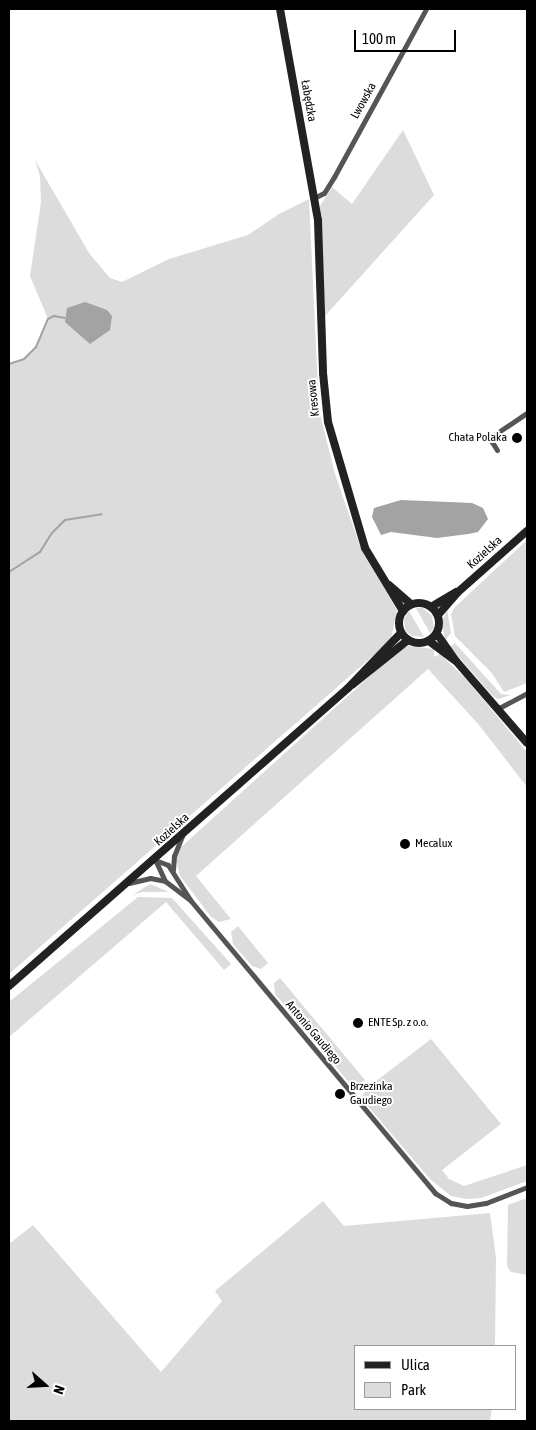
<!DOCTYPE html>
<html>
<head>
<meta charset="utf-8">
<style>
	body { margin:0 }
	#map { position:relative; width:536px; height:1430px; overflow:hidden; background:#fff; font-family:"Asap Condensed",sans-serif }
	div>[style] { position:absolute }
	.green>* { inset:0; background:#dcdcdc }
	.water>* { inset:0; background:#a3a3a3 }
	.stream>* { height:2px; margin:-1px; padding:0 1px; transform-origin:1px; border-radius:1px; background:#a3a3a3 }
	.street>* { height:5px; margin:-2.5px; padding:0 2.5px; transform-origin:2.5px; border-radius:2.5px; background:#555 }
	.secondary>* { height:8px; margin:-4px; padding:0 4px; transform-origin:4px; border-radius:4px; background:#222 }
	.secondary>.ring { margin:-4px; padding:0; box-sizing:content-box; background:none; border:8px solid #222; border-radius:50% }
	.dots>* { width:14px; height:14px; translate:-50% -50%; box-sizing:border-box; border:2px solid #fff; border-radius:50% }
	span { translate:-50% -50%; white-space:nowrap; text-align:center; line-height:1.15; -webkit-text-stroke:4px #fff; paint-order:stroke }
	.street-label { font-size:12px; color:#000 }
	.poi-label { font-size:12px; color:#000 }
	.right { translate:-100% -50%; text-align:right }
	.left { translate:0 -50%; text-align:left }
	.frame { position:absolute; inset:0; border:10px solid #000; pointer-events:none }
	.legend { position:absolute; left:354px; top:1345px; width:162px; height:65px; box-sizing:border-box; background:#fff; border:1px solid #999; margin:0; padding:6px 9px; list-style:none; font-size:15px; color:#000 }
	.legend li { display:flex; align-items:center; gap:10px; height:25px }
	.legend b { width:25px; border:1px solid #999 }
	.north { position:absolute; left:20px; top:1360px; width:50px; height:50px; -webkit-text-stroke:4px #fff; paint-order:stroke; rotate:109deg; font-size:14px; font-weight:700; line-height:20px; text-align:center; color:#000 }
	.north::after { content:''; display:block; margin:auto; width:18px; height:22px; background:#000; clip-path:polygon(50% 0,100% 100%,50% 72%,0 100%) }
	.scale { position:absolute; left:354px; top:30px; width:102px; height:22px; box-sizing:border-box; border:2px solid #000; border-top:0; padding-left:6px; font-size:15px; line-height:18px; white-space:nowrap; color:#000; -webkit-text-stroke:4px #fff; paint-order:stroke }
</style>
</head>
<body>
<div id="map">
	<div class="green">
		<i style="clip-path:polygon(403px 130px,434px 195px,325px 316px,320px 206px,332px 187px,352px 204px)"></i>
		<i style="clip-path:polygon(35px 160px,89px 253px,110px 278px,122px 282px,169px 259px,248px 235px,279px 214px,309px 199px,319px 410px,335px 474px,359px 543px,397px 610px,391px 640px,9px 974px,9px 364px,24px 359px,36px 347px,48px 319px,30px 276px,41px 202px,40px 176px)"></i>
		<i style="clip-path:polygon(527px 540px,527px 683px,504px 692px,491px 672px,455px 636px,451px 614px,454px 608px)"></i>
		<i style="clip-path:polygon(416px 608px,423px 608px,432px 616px,434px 628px,430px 633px)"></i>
		<i style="clip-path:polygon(447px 609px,451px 633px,445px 641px,442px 622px)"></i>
		<i style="clip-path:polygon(409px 611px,424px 637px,412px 636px,405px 630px,404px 619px)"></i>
		<i style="clip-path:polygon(455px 643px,501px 694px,511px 695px,498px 699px,492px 695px,450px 647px)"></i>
		<i style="clip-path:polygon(409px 646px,434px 649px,434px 657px,440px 654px,466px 679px,527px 752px,527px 787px,479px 725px,428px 669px,196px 876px,231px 919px,219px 922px,211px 917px,180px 876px,176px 859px,180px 848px,401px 648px)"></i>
		<i style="clip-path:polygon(150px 884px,169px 892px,142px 892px,133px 895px)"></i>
		<i style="clip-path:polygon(138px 897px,172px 898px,231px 964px,224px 970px,166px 902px,9px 1037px,9px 1002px)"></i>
		<i style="clip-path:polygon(238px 926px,268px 963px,261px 969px,252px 966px,233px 944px,231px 932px)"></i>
		<i style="clip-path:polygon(280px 978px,365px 1080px,358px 1086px,352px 1086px,275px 994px,274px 983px)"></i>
		<i style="clip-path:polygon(431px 1039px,501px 1124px,442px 1170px,449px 1179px,464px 1186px,527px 1165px,527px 1181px,481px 1198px,466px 1199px,451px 1196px,430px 1179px,361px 1098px,367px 1088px)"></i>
		<i style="clip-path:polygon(527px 1198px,527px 1275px,511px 1272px,507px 1266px,508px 1205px)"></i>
		<i style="clip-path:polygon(323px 1201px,344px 1226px,490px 1213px,496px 1258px,495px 1346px,355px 1346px,355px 1409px,492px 1409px,490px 1421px,9px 1421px,9px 1244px,33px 1225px,161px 1372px,222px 1301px,215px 1291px)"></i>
	</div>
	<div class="water">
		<i style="clip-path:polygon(85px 302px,107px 310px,112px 316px,110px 330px,90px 344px,65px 322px,67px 308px)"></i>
		<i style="clip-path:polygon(401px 500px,472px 503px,483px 508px,488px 519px,478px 532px,468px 534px,437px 538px,391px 532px,381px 535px,372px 517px,374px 508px)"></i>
	</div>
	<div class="stream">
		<i style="left:9px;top:364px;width:16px;rotate:-18deg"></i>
		<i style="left:24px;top:359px;width:17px;rotate:-45deg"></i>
		<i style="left:36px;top:347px;width:30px;rotate:-67deg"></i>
		<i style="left:48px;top:319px;width:7px;rotate:-27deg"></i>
		<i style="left:54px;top:316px;width:11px;rotate:10deg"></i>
		<i style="left:9px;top:572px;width:37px;rotate:-33deg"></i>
		<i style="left:40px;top:552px;width:22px;rotate:-58deg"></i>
		<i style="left:52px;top:533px;width:18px;rotate:-45deg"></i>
		<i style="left:65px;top:520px;width:37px;rotate:-9deg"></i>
	</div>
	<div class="street">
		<i style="left:314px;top:198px;width:11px;rotate:-27deg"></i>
		<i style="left:324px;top:193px;width:19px;rotate:-58deg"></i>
		<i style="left:334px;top:177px;width:192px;rotate:-61.3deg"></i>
		<i style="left:497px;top:450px;width:9px;rotate:-122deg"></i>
		<i style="left:492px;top:442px;width:7px;rotate:-74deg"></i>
		<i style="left:494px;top:435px;width:40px;rotate:-34deg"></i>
		<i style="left:499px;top:708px;width:32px;rotate:-28deg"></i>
		<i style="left:173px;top:870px;width:14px;rotate:-86deg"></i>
		<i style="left:174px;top:856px;width:22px;rotate:-68deg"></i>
		<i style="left:165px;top:881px;width:23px;rotate:-115deg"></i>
		<i style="left:155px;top:860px;width:14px;rotate:21deg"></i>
		<i style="left:168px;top:865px;width:43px;rotate:57.4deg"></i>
		<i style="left:191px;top:901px;width:381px;rotate:50.1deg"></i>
		<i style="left:435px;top:1193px;width:19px;rotate:32deg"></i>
		<i style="left:451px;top:1203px;width:16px;rotate:11deg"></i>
		<i style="left:467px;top:1206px;width:19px;rotate:-9deg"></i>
		<i style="left:486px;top:1203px;width:44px;rotate:-21.3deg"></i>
		<i style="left:129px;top:883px;width:22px;rotate:-13deg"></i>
		<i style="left:150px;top:878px;width:15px;rotate:11deg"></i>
		<i style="left:165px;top:881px;width:31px;rotate:37deg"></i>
	</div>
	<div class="secondary">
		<i style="left:280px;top:9px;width:215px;rotate:79.8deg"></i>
		<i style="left:318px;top:221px;width:152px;rotate:88.1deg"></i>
		<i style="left:323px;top:373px;width:49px;rotate:84.2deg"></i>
		<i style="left:328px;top:422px;width:131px;rotate:73.6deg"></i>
		<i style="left:365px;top:548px;width:74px;rotate:58.9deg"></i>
		<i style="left:389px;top:585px;width:29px;rotate:41deg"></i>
		<i class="ring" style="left:399px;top:603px;width:32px;height:32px"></i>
		<i style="left:431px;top:607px;width:29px;rotate:-31deg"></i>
		<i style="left:438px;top:615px;width:30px;rotate:-49deg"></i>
		<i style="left:458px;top:592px;width:92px;rotate:-41.5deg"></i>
		<i style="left:437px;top:634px;width:33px;rotate:55deg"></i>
		<i style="left:456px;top:661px;width:108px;rotate:49.1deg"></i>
		<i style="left:429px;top:641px;width:31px;rotate:37deg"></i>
		<i style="left:352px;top:685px;width:72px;rotate:-38.8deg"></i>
		<i style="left:9px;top:986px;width:451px;rotate:-41.3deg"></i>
		<i style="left:348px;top:688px;width:76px;rotate:-46.1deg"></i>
	</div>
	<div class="dots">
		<i style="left:517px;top:438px;background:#000"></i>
		<i style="left:405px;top:844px;background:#000"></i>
		<i style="left:358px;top:1023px;background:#000"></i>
		<i style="left:340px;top:1094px;background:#000"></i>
	</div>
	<div class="street-label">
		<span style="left:308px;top:101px;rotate:80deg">Łabędzka</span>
		<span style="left:364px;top:101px;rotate:-61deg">Lwowska</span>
		<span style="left:314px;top:398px;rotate:-96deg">Kresowa</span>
		<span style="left:485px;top:553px;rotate:-42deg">Kozielska</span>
		<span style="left:172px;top:830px;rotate:-42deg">Kozielska</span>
		<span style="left:313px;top:1033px;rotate:50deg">Antonio Gaudiego</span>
	</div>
	<div class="poi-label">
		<span class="right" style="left:507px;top:438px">Chata Polaka</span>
		<span class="left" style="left:415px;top:844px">Mecalux</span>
		<span class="left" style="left:368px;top:1023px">ENTE Sp. z o.o.</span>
		<span class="left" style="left:350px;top:1094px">Brzezinka<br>Gaudiego</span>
	</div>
	<div class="frame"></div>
	<ul class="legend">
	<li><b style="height:6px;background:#222"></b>Ulica</li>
	<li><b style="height:14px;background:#dcdcdc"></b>Park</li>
	</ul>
	<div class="north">N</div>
	<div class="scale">100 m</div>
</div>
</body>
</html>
